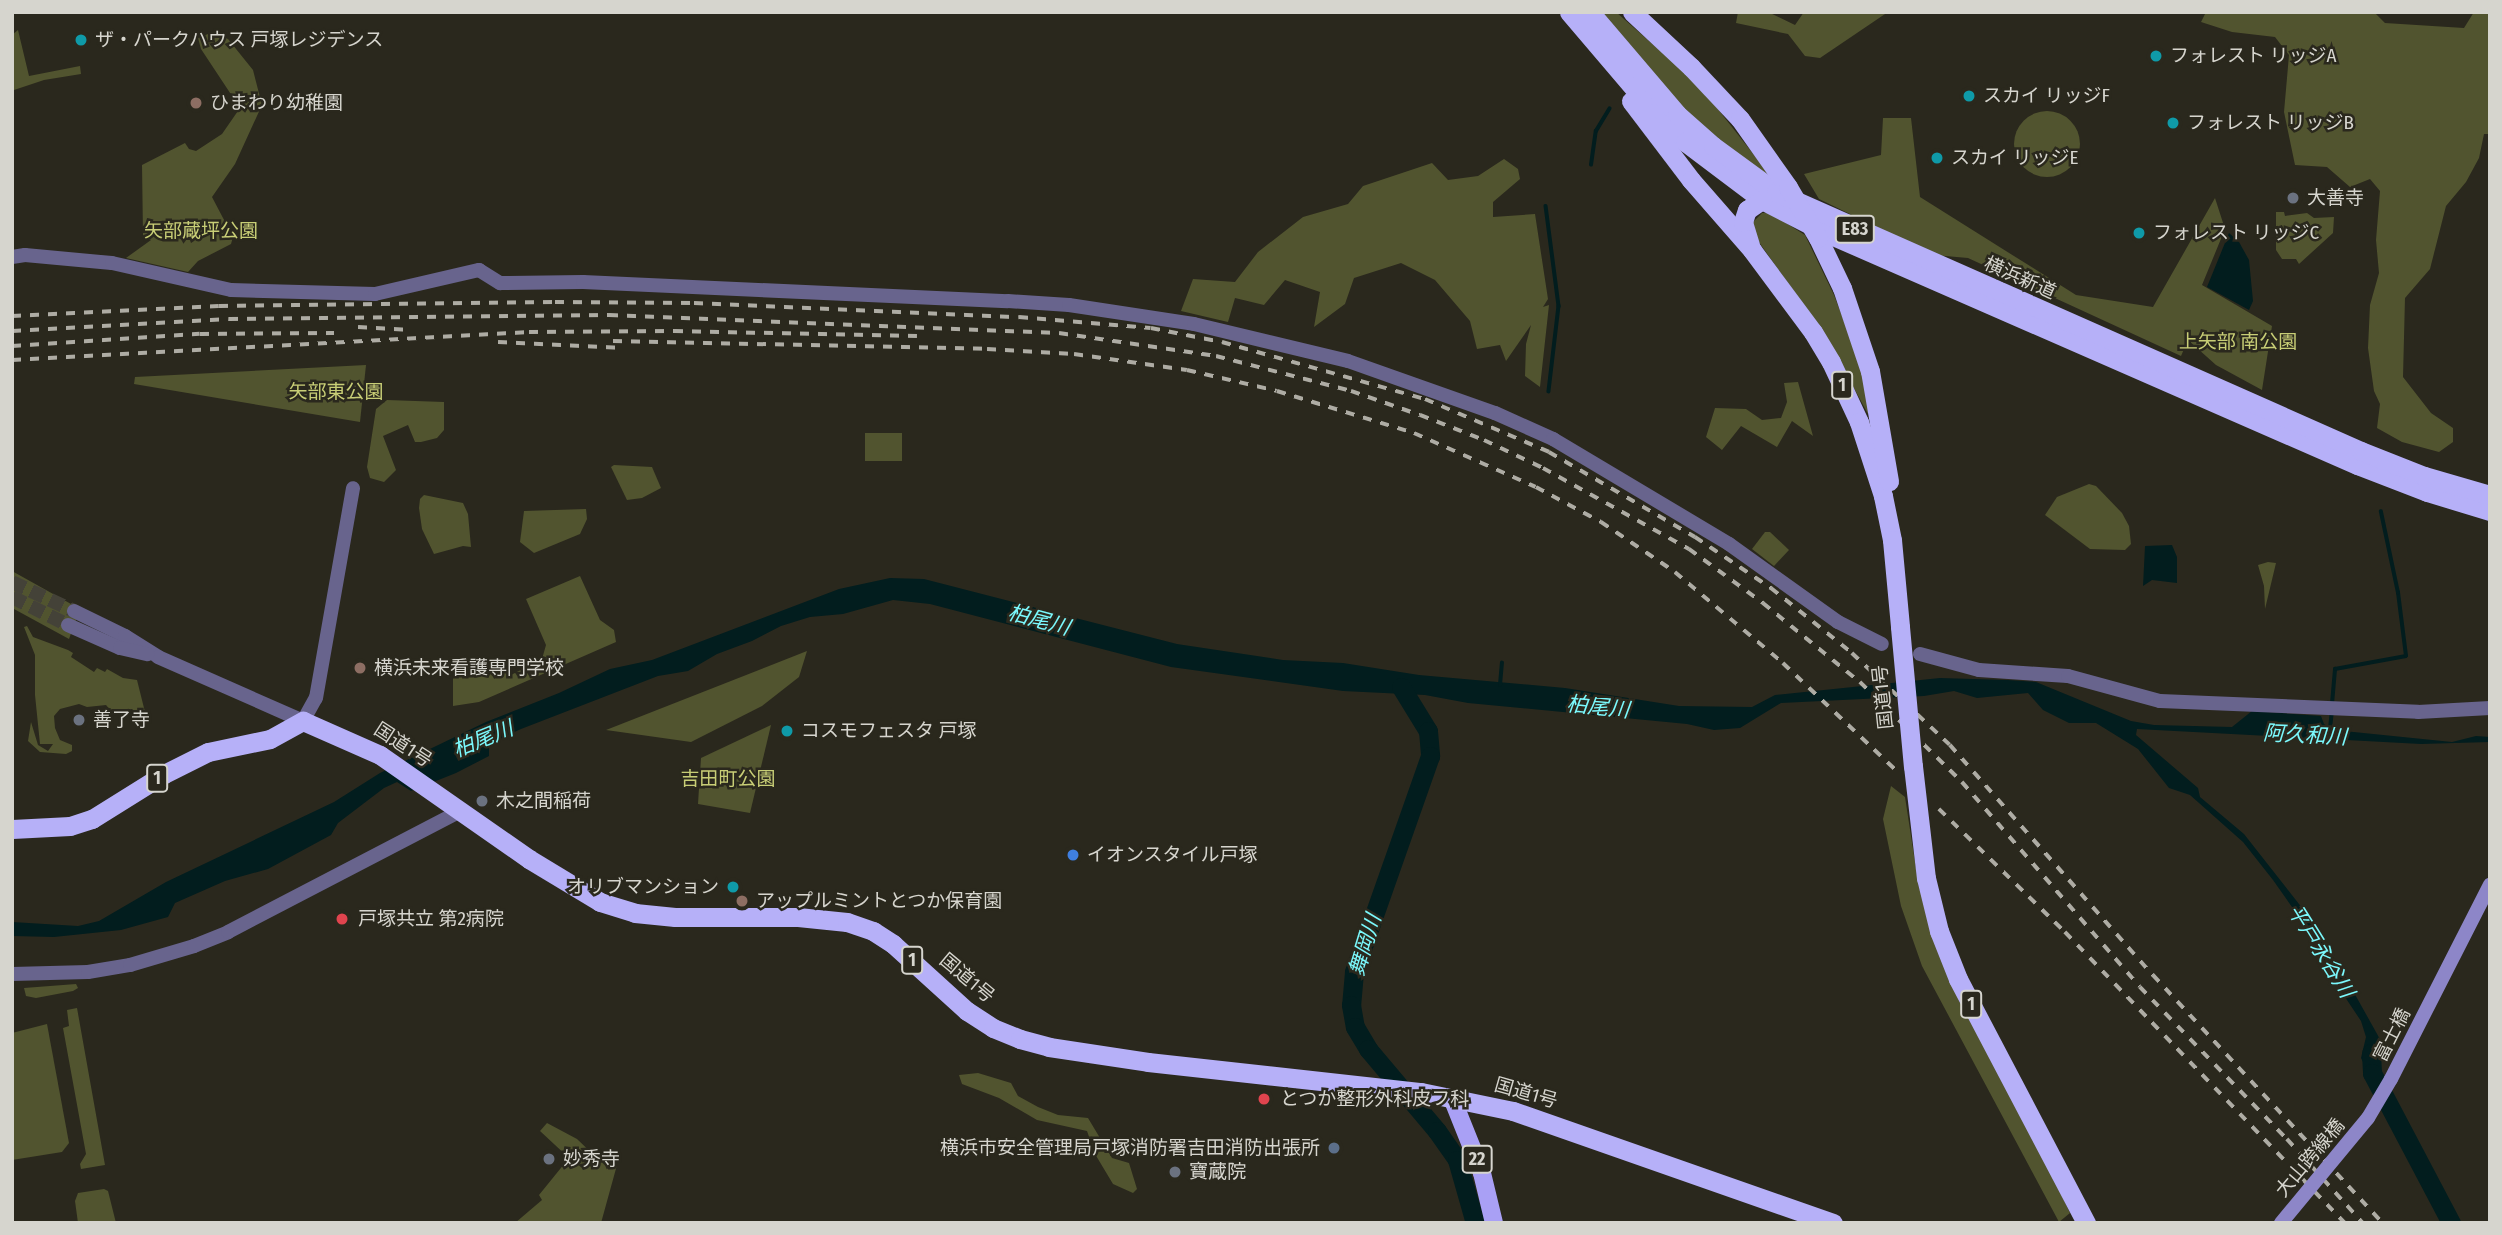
<!DOCTYPE html>
<html>
<head>
<meta charset="utf-8">
<style>
	body { margin:0 }
	#map { position:relative; width:2502px; height:1235px; overflow:hidden; background:#2a281d; font-family:"Fira Sans Condensed","Noto Sans JP",sans-serif }
	div>[style] { position:absolute }
	.green>* { inset:0; background:#51542f; transform-origin:0 0 }
	.round { border-radius:50% }
	.water>* { inset:0; background:#021d1e }
	.stream>* { height:3.5px; margin:-1.75px; padding:0 1.75px; transform-origin:1.75px; border-radius:1.75px; background:#021d1e }
	.river>* { height:19px; margin:-9.5px; padding:0 9.5px; transform-origin:9.5px; border-radius:9.5px; background:#021d1e }
	.tertiary-tunnel>* { height:14px; margin-top:-7px; transform-origin:0; background:repeating-linear-gradient(90deg,#444238 0 14px,transparent 0 21px) }
	.tertiary>* { height:14px; margin:-7px; padding:0 7px; transform-origin:7px; border-radius:7px; background:#68648d }
	.secondary>* { height:14px; margin:-7px; padding:0 7px; transform-origin:7px; border-radius:7px; background:#8d86c8 }
	.primary>* { height:18px; margin:-9px; padding:0 9px; transform-origin:9px; border-radius:9px; background:#a9a0f5 }
	.trunk>* { height:19px; margin:-9.5px; padding:0 9.5px; transform-origin:9.5px; border-radius:9.5px; background:#b6b0f8 }
	.rail>* { height:3.5px; margin-top:-1.75px; transform-origin:0; background:repeating-linear-gradient(90deg,#aeaca4 0 9px,transparent 0 18px) }
	.secondary-bridge>* { height:14px; margin:-7px; padding:0 7px; transform-origin:7px; border-radius:7px; background:#8d86c8 }
	.trunk-bridge>* { height:19px; margin:-9.5px; padding:0 9.5px; transform-origin:9.5px; border-radius:9.5px; background:#b6b0f8 }
	.dots>* { width:19px; height:19px; translate:-50% -50%; box-sizing:border-box; border:4px solid #2a281d; border-radius:50% }
	span { translate:-50% -50%; white-space:nowrap; text-align:center; line-height:1.15; -webkit-text-stroke:5px #2a281d; paint-order:stroke }
	.shield-label span { padding:2px 5px; background:#2a281d; border:2px solid; border-radius:5px; -webkit-text-stroke-width:0 }
	.shield-label { font-size:18px; color:#d6d5ce; font-weight:700 }
	.poi-label { font-size:19px; color:#d6d5ce }
	.left { translate:0 -50%; text-align:left }
	.right { translate:-100% -50%; text-align:right }
	.park-label { font-size:19px; color:#c8ce76 }
	.street-label { font-size:19px; color:#d6d5ce }
	.water-label { font-size:21px; color:#7bf9fd; font-style:italic }
	.frame { position:absolute; inset:0; border:14px solid #d6d5ce; pointer-events:none }
</style>
</head>
<body>
<div id="map">
	<div class="green">
		<i style="clip-path:polygon(1599px 12px,1616px 12px,1698px 84px,1777px 184px,1758px 176px,1654px 82px)"></i>
		<i style="clip-path:polygon(1738px 12px,1768px 12px,1795px 25px,1804px 12px,1888px 12px,1820px 58px,1805px 56px,1788px 34px,1736px 23px)"></i>
		<i style="clip-path:polygon(2206px 12px,2374px 12px,2385px 23px,2464px 28px,2474px 12px,2490px 12px,2490px 134px,2484px 134px,2479px 158px,2466px 182px,2446px 206px,2430px 269px,2405px 298px,2403px 377px,2431px 413px,2453px 428px,2453px 442px,2439px 452px,2402px 442px,2377px 428px,2380px 404px,2374px 391px,2368px 348px,2370px 305px,2379px 273px,2376px 240px,2380px 191px,2370px 179px,2350px 187px,2327px 167px,2295px 165px,2284px 112px,2289px 55px,2275px 37px,2232px 32px,2201px 22px)"></i>
		<i style="clip-path:polygon(18px 30px,29px 76px,80px 66px,81px 74px,44px 80px,14px 90px,12px 35px)"></i>
		<i style="clip-path:polygon(213px 32px,228px 39px,253px 70px,262px 105px,235px 164px,212px 197px,233px 237px,231px 244px,198px 261px,188px 272px,126px 258px,151px 240px,143px 236px,142px 165px,185px 143px,189px 149px,196px 151px,222px 134px,240px 108px,201px 49px,198px 38px)"></i>
		<i class="round" style="left:2014px;top:111px;width:66px;height:66px"></i>
		<i style="clip-path:polygon(1883px 118px,1911px 118px,1920px 197px,2076px 295px,2153px 307px,2215px 198px,2225px 229px,2202px 285px,2272px 326px,2262px 390px,2216px 365px,2188px 340px,2181px 356px,1968px 258px,1934px 255px,1819px 199px,1804px 174px,1881px 155px)"></i>
		<i style="clip-path:polygon(1504px 159px,1518px 169px,1520px 179px,1493px 202px,1493px 217px,1535px 214px,1548px 299px,1543px 307px,1549px 305px,1540px 387px,1525px 376px,1526px 344px,1531px 325px,1506px 361px,1500px 345px,1477px 349px,1470px 321px,1435px 280px,1401px 263px,1354px 278px,1345px 304px,1314px 327px,1320px 292px,1285px 280px,1264px 305px,1235px 298px,1228px 322px,1181px 311px,1193px 279px,1235px 282px,1258px 252px,1303px 217px,1348px 204px,1363px 186px,1432px 163px,1448px 180px,1478px 176px)"></i>
		<i style="clip-path:polygon(2276px 212px,2284px 212px,2285px 216px,2307px 213px,2314px 218px,2334px 217px,2333px 233px,2299px 264px,2296px 259px,2282px 259px,2276px 250px)"></i>
		<i style="clip-path:polygon(1762px 213px,1770px 213px,1805px 235px,1834px 295px,1856px 353px,1870px 402px,1868px 414px,1825px 335px,1756px 238px,1752px 223px)"></i>
		<i style="clip-path:polygon(366px 365px,360px 422px,134px 384px,135px 377px)"></i>
		<i style="clip-path:polygon(1798px 382px,1813px 436px,1792px 421px,1777px 447px,1741px 426px,1722px 450px,1706px 437px,1715px 408px,1746px 409px,1762px 420px,1781px 418px,1787px 402px,1784px 383px)"></i>
		<i style="clip-path:polygon(387px 400px,444px 402px,444px 430px,437px 438px,421px 442px,415px 442px,408px 425px,383px 436px,396px 470px,384px 482px,370px 478px,367px 467px,376px 409px)"></i>
		<i style="left:865px;top:433px;width:37px;height:28px"></i>
		<i style="clip-path:polygon(614px 465px,652px 467px,661px 488px,642px 498px,627px 500px,611px 467px)"></i>
		<i style="clip-path:polygon(2089px 484px,2096px 486px,2122px 513px,2129px 526px,2131px 544px,2125px 550px,2090px 549px,2045px 515px,2057px 497px)"></i>
		<i style="clip-path:polygon(424px 495px,463px 503px,468px 514px,471px 547px,463px 546px,434px 554px,422px 529px,419px 508px,420px 499px)"></i>
		<i style="clip-path:polygon(586px 509px,587px 519px,580px 534px,534px 553px,520px 542px,524px 511px)"></i>
		<i style="clip-path:polygon(1765px 532px,1770px 532px,1789px 550px,1774px 566px,1752px 549px)"></i>
		<i style="clip-path:polygon(2268px 562px,2276px 563px,2265px 609px,2264px 586px,2258px 565px)"></i>
		<i style="clip-path:polygon(12px 571px,80px 609px,69px 639px,14px 609px)"></i>
		<i style="clip-path:polygon(580px 576px,600px 620px,614px 630px,616px 642px,479px 702px,453px 706px,453px 671px,478px 671px,486px 659px,511px 675px,542px 659px,546px 645px,526px 599px)"></i>
		<i style="clip-path:polygon(27px 626px,33px 637px,68px 650px,73px 653px,71px 657px,94px 672px,97px 668px,105px 672px,107px 669px,123px 678px,137px 680px,145px 712px,141px 717px,132px 709px,112px 712px,106px 705px,87px 707px,79px 704px,60px 709px,54px 716px,55px 728px,60px 740px,72px 745px,72px 751px,66px 754px,40px 752px,28px 741px,31px 722px,38px 745px,48px 751px,53px 744px,40px 744px,35px 695px,35px 655px,24px 627px)"></i>
		<i style="clip-path:polygon(807px 651px,799px 677px,762px 706px,691px 742px,606px 730px)"></i>
		<i style="clip-path:polygon(771px 725px,750px 813px,698px 804px,701px 758px)"></i>
		<i style="clip-path:polygon(1891px 786px,1905px 797px,1919px 888px,2070px 1213px,2059px 1222px,1922px 966px,1901px 906px,1883px 819px)"></i>
		<i style="clip-path:polygon(76px 984px,78px 988px,73px 991px,36px 998px,26px 996px,24px 988px)"></i>
		<i style="clip-path:polygon(77px 1008px,105px 1165px,81px 1169px,80px 1164px,86px 1154px,63px 1028px,69px 1026px,67px 1010px)"></i>
		<i style="clip-path:polygon(47px 1024px,69px 1143px,62px 1152px,12px 1160px,12px 1033px)"></i>
		<i style="clip-path:polygon(978px 1073px,1011px 1083px,1018px 1096px,1038px 1107px,1058px 1115px,1088px 1118px,1112px 1158px,1129px 1163px,1137px 1189px,1133px 1193px,1113px 1184px,1095px 1154px,1087px 1131px,1037px 1120px,999px 1098px,962px 1084px,959px 1075px)"></i>
		<i style="clip-path:polygon(547px 1123px,577px 1139px,599px 1160px,617px 1165px,601px 1223px,515px 1223px,542px 1200px,539px 1195px,569px 1158px,540px 1131px)"></i>
		<i style="clip-path:polygon(104px 1189px,108px 1191px,116px 1223px,78px 1223px,75px 1201px,78px 1193px)"></i>
	</div>
	<div class="water">
		<i style="clip-path:polygon(2229px 233px,2239px 242px,2249px 260px,2253px 301px,2249px 310px,2207px 287px)"></i>
		<i style="clip-path:polygon(2172px 545px,2177px 557px,2177px 583px,2152px 580px,2143px 586px,2145px 546px)"></i>
		<i style="clip-path:polygon(890px 578px,924px 579px,1177px 644px,1283px 660px,1343px 663px,1419px 675px,1565px 688px,1679px 706px,1752px 707px,1775px 695px,1940px 678px,2007px 680px,2036px 682px,2131px 721px,2154px 725px,2232px 727px,2252px 711px,2321px 716px,2324px 724px,2334px 730px,2452px 742px,2476px 736px,2490px 737px,2490px 742px,2421px 744px,2137px 729px,2136px 735px,2198px 788px,2200px 797px,2244px 834px,2310px 918px,2316px 935px,2338px 964px,2386px 1050px,2372px 1080px,2361px 1058px,2366px 1037px,2361px 1021px,2341px 991px,2311px 934px,2273px 880px,2243px 842px,2190px 795px,2169px 788px,2138px 749px,2096px 723px,2069px 723px,2043px 710px,2028px 693px,1977px 698px,1954px 691px,1924px 696px,1781px 703px,1740px 728px,1714px 730px,1687px 724px,1468px 703px,1425px 695px,1343px 691px,1171px 667px,930px 604px,893px 600px,843px 614px,810px 617px,781px 626px,752px 641px,717px 654px,688px 671px,658px 676px,521px 729px,489px 744px,489px 756px,456px 773px,411px 791px,397px 782px,384px 788px,338px 823px,331px 835px,268px 869px,225px 881px,175px 903px,168px 917px,121px 930px,54px 937px,12px 936px,12px 922px,78px 926px,99px 921px,166px 882px,334px 802px,380px 773px,486px 722px,559px 693px,610px 669px,652px 660px,839px 589px)"></i>
	</div>
	<div class="stream">
		<i style="left:1591px;top:165px;width:34px;rotate:-82deg"></i>
		<i style="left:1596px;top:131px;width:26px;rotate:-59deg"></i>
		<i style="left:1546px;top:206px;width:101px;rotate:82.6deg"></i>
		<i style="left:1559px;top:306px;width:86px;rotate:96.7deg"></i>
		<i style="left:1500px;top:685px;width:22px;rotate:-85deg"></i>
		<i style="left:2332px;top:704px;width:35px;rotate:-85deg"></i>
		<i style="left:2335px;top:669px;width:72px;rotate:-10.4deg"></i>
		<i style="left:2406px;top:656px;width:64px;rotate:-97.2deg"></i>
		<i style="left:2398px;top:593px;width:83px;rotate:-101.9deg"></i>
		<i style="left:2330px;top:729px;width:18px;rotate:-84deg"></i>
	</div>
	<div class="river">
		<i style="left:1401px;top:687px;width:52px;rotate:58.5deg"></i>
		<i style="left:1428px;top:731px;width:25px;rotate:85deg"></i>
		<i style="left:1430px;top:756px;width:229px;rotate:109.4deg"></i>
		<i style="left:1354px;top:972px;width:33px;rotate:95deg"></i>
		<i style="left:1351px;top:1005px;width:22px;rotate:80deg"></i>
		<i style="left:1355px;top:1027px;width:26px;rotate:59deg"></i>
		<i style="left:1368px;top:1049px;width:107px;rotate:49.9deg"></i>
		<i style="left:1437px;top:1131px;width:35px;rotate:55deg"></i>
		<i style="left:1457px;top:1160px;width:66px;rotate:74.1deg"></i>
		<i style="left:2371px;top:1053px;width:20px;rotate:87deg"></i>
		<i style="left:2372px;top:1073px;width:170px;rotate:62.2deg"></i>
	</div>
	<div class="tertiary-tunnel">
		<i style="left:12px;top:582px;width:68px;rotate:25.1deg"></i>
		<i style="left:12px;top:597px;width:63px;rotate:26.6deg"></i>
	</div>
	<div class="tertiary">
		<i style="left:12px;top:257px;width:13px;rotate:-9deg"></i>
		<i style="left:25px;top:255px;width:87px;rotate:5.3deg"></i>
		<i style="left:112px;top:263px;width:122px;rotate:12.8deg"></i>
		<i style="left:231px;top:290px;width:144px;rotate:1.6deg"></i>
		<i style="left:375px;top:294px;width:107px;rotate:-13deg"></i>
		<i style="left:479px;top:270px;width:25px;rotate:32deg"></i>
		<i style="left:500px;top:283px;width:83px;rotate:-0.7deg"></i>
		<i style="left:583px;top:282px;width:425px;rotate:2.6deg"></i>
		<i style="left:1008px;top:301px;width:61px;rotate:3.8deg"></i>
		<i style="left:1069px;top:305px;width:126px;rotate:8.6deg"></i>
		<i style="left:1194px;top:324px;width:158px;rotate:13.5deg"></i>
		<i style="left:1348px;top:361px;width:156px;rotate:19.5deg"></i>
		<i style="left:1495px;top:413px;width:64px;rotate:24.1deg"></i>
		<i style="left:1553px;top:439px;width:205px;rotate:30.8deg"></i>
		<i style="left:1729px;top:544px;width:134px;rotate:35.6deg"></i>
		<i style="left:1838px;top:622px;width:49px;rotate:26.6deg"></i>
		<i style="left:74px;top:611px;width:57px;rotate:26.1deg"></i>
		<i style="left:125px;top:636px;width:39px;rotate:32deg"></i>
		<i style="left:158px;top:657px;width:158px;rotate:23.8deg"></i>
		<i style="left:303px;top:721px;width:26px;rotate:-61deg"></i>
		<i style="left:316px;top:698px;width:213px;rotate:-80deg"></i>
		<i style="left:68px;top:625px;width:57px;rotate:23.9deg"></i>
		<i style="left:120px;top:648px;width:28px;rotate:13deg"></i>
		<i style="left:1920px;top:654px;width:61px;rotate:15.2deg"></i>
		<i style="left:1979px;top:670px;width:89px;rotate:3.9deg"></i>
		<i style="left:2068px;top:676px;width:95px;rotate:15.2deg"></i>
		<i style="left:2160px;top:701px;width:258px;rotate:2.4deg"></i>
		<i style="left:2418px;top:712px;width:72px;rotate:-3.2deg"></i>
		<i style="left:12px;top:974px;width:76px;rotate:-1.5deg"></i>
		<i style="left:88px;top:972px;width:43px;rotate:-9.5deg"></i>
		<i style="left:130px;top:965px;width:67px;rotate:-16.5deg"></i>
		<i style="left:194px;top:946px;width:37px;rotate:-22deg"></i>
		<i style="left:228px;top:932px;width:262px;rotate:-27.5deg"></i>
	</div>
	<div class="secondary">
		<i style="left:2368px;top:1118px;width:45px;rotate:-59.5deg"></i>
		<i style="left:2391px;top:1079px;width:218px;rotate:-63deg"></i>
	</div>
	<div class="primary">
		<i style="left:1452px;top:1098px;width:81px;rotate:68.2deg"></i>
		<i style="left:1482px;top:1173px;width:51px;rotate:76.5deg"></i>
	</div>
	<div class="trunk">
		<i style="left:1569px;top:12px;width:133px;rotate:49.6deg"></i>
		<i style="left:1655px;top:113px;width:42px;rotate:44deg"></i>
		<i style="left:1685px;top:142px;width:96px;rotate:37deg"></i>
		<i style="left:1762px;top:200px;width:70px;rotate:27.3deg"></i>
		<i style="left:1824px;top:232px;width:582px;rotate:23.61deg"></i>
		<i style="left:2357px;top:465px;width:75px;rotate:21.1deg"></i>
		<i style="left:2427px;top:492px;width:66px;rotate:16.8deg"></i>
		<i style="left:1590px;top:12px;width:134px;rotate:49.5deg"></i>
		<i style="left:1677px;top:114px;width:48px;rotate:41.6deg"></i>
		<i style="left:1713px;top:146px;width:78px;rotate:36.1deg"></i>
		<i style="left:1776px;top:192px;width:640px;rotate:23.88deg"></i>
		<i style="left:2361px;top:451px;width:68px;rotate:21.6deg"></i>
		<i style="left:2424px;top:476px;width:69px;rotate:16.1deg"></i>
		<i style="left:1632px;top:12px;width:81px;rotate:43deg"></i>
		<i style="left:1691px;top:67px;width:71px;rotate:46.7deg"></i>
		<i style="left:1740px;top:119px;width:83px;rotate:54.8deg"></i>
		<i style="left:1631px;top:101px;width:99px;rotate:52.8deg"></i>
		<i style="left:1691px;top:180px;width:93px;rotate:48.9deg"></i>
		<i style="left:1752px;top:250px;width:102px;rotate:53.4deg"></i>
		<i style="left:1813px;top:332px;width:35px;rotate:59deg"></i>
		<i style="left:1831px;top:362px;width:66px;rotate:65deg"></i>
		<i style="left:1859px;top:422px;width:78px;rotate:72deg"></i>
		<i style="left:1883px;top:496px;width:45px;rotate:78.4deg"></i>
		<i style="left:1892px;top:540px;width:87px;rotate:84.7deg"></i>
		<i style="left:1818px;top:238px;width:55px;rotate:64.4deg"></i>
		<i style="left:1842px;top:288px;width:88px;rotate:71.4deg"></i>
		<i style="left:1870px;top:371px;width:112px;rotate:80.2deg"></i>
		<i style="left:1750px;top:245px;width:24px;rotate:-107deg"></i>
		<i style="left:1743px;top:222px;width:13px;rotate:-72deg"></i>
		<i style="left:1747px;top:210px;width:18px;rotate:-34deg"></i>
		<i style="left:1913px;top:766px;width:113px;rotate:83.4deg"></i>
		<i style="left:1926px;top:878px;width:55px;rotate:76.2deg"></i>
		<i style="left:1939px;top:931px;width:52px;rotate:68.4deg"></i>
		<i style="left:1958px;top:979px;width:276px;rotate:62.3deg"></i>
		<i style="left:12px;top:829px;width:58px;rotate:-3deg"></i>
		<i style="left:70px;top:826px;width:23px;rotate:-18deg"></i>
		<i style="left:92px;top:819px;width:85px;rotate:-32deg"></i>
		<i style="left:164px;top:774px;width:49px;rotate:-26.6deg"></i>
		<i style="left:208px;top:752px;width:63px;rotate:-11.8deg"></i>
		<i style="left:270px;top:739px;width:38px;rotate:-29deg"></i>
		<i style="left:303px;top:721px;width:84px;rotate:23.8deg"></i>
		<i style="left:380px;top:755px;width:182px;rotate:34.9deg"></i>
		<i style="left:529px;top:859px;width:83px;rotate:31.2deg"></i>
		<i style="left:600px;top:902px;width:37px;rotate:17deg"></i>
		<i style="left:635px;top:913px;width:40px;rotate:5.7deg"></i>
		<i style="left:675px;top:917px;width:123px"></i>
		<i style="left:798px;top:917px;width:49px;rotate:5.8deg"></i>
		<i style="left:847px;top:922px;width:28px;rotate:19deg"></i>
		<i style="left:873px;top:931px;width:24px;rotate:33deg"></i>
		<i style="left:893px;top:944px;width:100px;rotate:42.2deg"></i>
		<i style="left:967px;top:1011px;width:31px;rotate:33deg"></i>
		<i style="left:993px;top:1028px;width:29px;rotate:22deg"></i>
		<i style="left:1020px;top:1039px;width:30px;rotate:15deg"></i>
		<i style="left:1049px;top:1047px;width:100px;rotate:8.6deg"></i>
		<i style="left:1148px;top:1062px;width:275px;rotate:6.3deg"></i>
		<i style="left:1421px;top:1092px;width:94px;rotate:11.7deg"></i>
		<i style="left:1513px;top:1111px;width:339px;rotate:19.3deg"></i>
	</div>
	<div class="rail">
		<i style="left:12px;top:316px;width:207px;rotate:-2.8deg"></i>
		<i style="left:219px;top:306px;width:336px;rotate:-0.7deg"></i>
		<i style="left:555px;top:302px;width:139px;rotate:0.4deg"></i>
		<i style="left:694px;top:303px;width:325px;rotate:2.5deg"></i>
		<i style="left:1019px;top:317px;width:132px;rotate:4.8deg"></i>
		<i style="left:1151px;top:328px;width:72px;rotate:11.2deg"></i>
		<i style="left:1222px;top:342px;width:211px;rotate:15.7deg"></i>
		<i style="left:1425px;top:399px;width:135px;rotate:23.1deg"></i>
		<i style="left:1549px;top:452px;width:169px;rotate:30.2deg"></i>
		<i style="left:1695px;top:537px;width:92px;rotate:33.9deg"></i>
		<i style="left:1771px;top:588px;width:104px;rotate:38.7deg"></i>
		<i style="left:1852px;top:653px;width:134px;rotate:43.2deg"></i>
		<i style="left:1950px;top:745px;width:307px;rotate:48.6deg"></i>
		<i style="left:2153px;top:975px;width:338px;rotate:47.2deg"></i>
		<i style="left:358px;top:327px;width:53px;rotate:3.2deg"></i>
		<i style="left:12px;top:331px;width:217px;rotate:-3.2deg"></i>
		<i style="left:229px;top:319px;width:380px;rotate:-0.6deg"></i>
		<i style="left:609px;top:315px;width:450px;rotate:2.3deg"></i>
		<i style="left:1059px;top:333px;width:159px;rotate:8.3deg"></i>
		<i style="left:1216px;top:356px;width:139px;rotate:14.5deg"></i>
		<i style="left:1351px;top:391px;width:73px;rotate:19.2deg"></i>
		<i style="left:1420px;top:415px;width:69px;rotate:21.3deg"></i>
		<i style="left:1484px;top:440px;width:65px;rotate:25.4deg"></i>
		<i style="left:1543px;top:468px;width:167px;rotate:29deg"></i>
		<i style="left:1689px;top:549px;width:92px;rotate:36.1deg"></i>
		<i style="left:1763px;top:603px;width:125px;rotate:39.2deg"></i>
		<i style="left:1860px;top:682px;width:143px;rotate:44.4deg"></i>
		<i style="left:1962px;top:782px;width:271px;rotate:49deg"></i>
		<i style="left:2140px;top:987px;width:211px;rotate:46deg"></i>
		<i style="left:2287px;top:1139px;width:113px;rotate:47.9deg"></i>
		<i style="left:613px;top:341px;width:374px;rotate:1.2deg"></i>
		<i style="left:987px;top:349px;width:87px;rotate:3.3deg"></i>
		<i style="left:1074px;top:354px;width:114px;rotate:8.1deg"></i>
		<i style="left:1187px;top:370px;width:92px;rotate:13.1deg"></i>
		<i style="left:1277px;top:391px;width:143px;rotate:17deg"></i>
		<i style="left:1414px;top:433px;width:133px;rotate:23.9deg"></i>
		<i style="left:1536px;top:487px;width:74px;rotate:28.3deg"></i>
		<i style="left:1601px;top:522px;width:89px;rotate:34deg"></i>
		<i style="left:1675px;top:572px;width:141px;rotate:40.1deg"></i>
		<i style="left:1783px;top:663px;width:161px;rotate:43.5deg"></i>
		<i style="left:498px;top:342px;width:126px;rotate:2.7deg"></i>
		<i style="left:12px;top:346px;width:188px;rotate:-3.7deg"></i>
		<i style="left:200px;top:334px;width:134px;rotate:-0.4deg"></i>
		<i style="left:12px;top:360px;width:518px;rotate:-3.1deg"></i>
		<i style="left:529px;top:332px;width:145px;rotate:-0.4deg"></i>
		<i style="left:674px;top:331px;width:243px;rotate:1.2deg"></i>
		<i style="left:1939px;top:809px;width:176px;rotate:44.3deg"></i>
		<i style="left:2065px;top:932px;width:404px;rotate:46.1deg"></i>
	</div>
	<div class="secondary-bridge">
		<i style="left:2281px;top:1223px;width:136px;rotate:-50.4deg"></i>
	</div>
	<div class="trunk-bridge">
		<i style="left:1788px;top:187px;width:59px;rotate:59.5deg"></i>
		<i style="left:1900px;top:627px;width:140px;rotate:84.7deg"></i>
	</div>
	<div class="dots">
		<i style="left:81px;top:40px;background:#0f9aa8"></i>
		<i style="left:2156px;top:56px;background:#0f9aa8"></i>
		<i style="left:1969px;top:96px;background:#0f9aa8"></i>
		<i style="left:196px;top:103px;background:#8d6e63"></i>
		<i style="left:2173px;top:123px;background:#0f9aa8"></i>
		<i style="left:1937px;top:158px;background:#0f9aa8"></i>
		<i style="left:2293px;top:198px;background:#6b7280"></i>
		<i style="left:2139px;top:233px;background:#0f9aa8"></i>
		<i style="left:360px;top:668px;background:#8d6e63"></i>
		<i style="left:79px;top:720px;background:#6b7280"></i>
		<i style="left:787px;top:731px;background:#0f9aa8"></i>
		<i style="left:482px;top:801px;background:#6b7280"></i>
		<i style="left:1073px;top:855px;background:#3f7fe0"></i>
		<i style="left:733px;top:887px;background:#0f9aa8"></i>
		<i style="left:742px;top:901px;background:#8d6e63"></i>
		<i style="left:342px;top:919px;background:#e0444e"></i>
		<i style="left:1264px;top:1099px;background:#e0444e"></i>
		<i style="left:1334px;top:1148px;background:#5c6f8a"></i>
		<i style="left:549px;top:1159px;background:#6b7280"></i>
		<i style="left:1175px;top:1172px;background:#6b7280"></i>
	</div>
	<div class="shield-label">
		<span style="left:1855px;top:229px">E83</span>
		<span style="left:1842px;top:385px">1</span>
		<span style="left:157px;top:778px">1</span>
		<span style="left:912px;top:960px">1</span>
		<span style="left:1971px;top:1004px">1</span>
		<span style="left:1477px;top:1159px">22</span>
	</div>
	<div class="poi-label">
		<span class="left" style="left:95px;top:40px">ザ・パークハウス 戸塚レジデンス</span>
		<span class="left" style="left:2170px;top:56px">フォレスト リッジA</span>
		<span class="left" style="left:1983px;top:96px">スカイ リッジF</span>
		<span class="left" style="left:210px;top:103px">ひまわり幼稚園</span>
		<span class="left" style="left:2187px;top:123px">フォレスト リッジB</span>
		<span class="left" style="left:1951px;top:158px">スカイ リッジE</span>
		<span class="left" style="left:2307px;top:198px">大善寺</span>
		<span class="left" style="left:2153px;top:233px">フォレスト リッジC</span>
		<span class="left" style="left:374px;top:668px">横浜未来看護専門学校</span>
		<span class="left" style="left:93px;top:720px">善了寺</span>
		<span class="left" style="left:801px;top:731px">コスモフェスタ 戸塚</span>
		<span class="left" style="left:496px;top:801px">木之間稲荷</span>
		<span class="left" style="left:1087px;top:855px">イオンスタイル戸塚</span>
		<span class="right" style="left:719px;top:887px">オリブマンション</span>
		<span class="left" style="left:756px;top:901px">アップルミントとつか保育園</span>
		<span class="left" style="left:358px;top:919px">戸塚共立 第2病院</span>
		<span class="left" style="left:1280px;top:1099px">とつか整形外科皮フ科</span>
		<span class="right" style="left:1320px;top:1148px">横浜市安全管理局戸塚消防署吉田消防出張所</span>
		<span class="left" style="left:563px;top:1159px">妙秀寺</span>
		<span class="left" style="left:1189px;top:1172px">寶蔵院</span>
	</div>
	<div class="park-label">
		<span style="left:201px;top:231px">矢部蔵坪公園</span>
		<span style="left:2238px;top:342px">上矢部 南公園</span>
		<span style="left:336px;top:392px">矢部東公園</span>
		<span style="left:728px;top:779px">吉田町公園</span>
	</div>
	<div class="street-label">
		<span style="left:2020px;top:278px;rotate:24deg">横浜新道</span>
		<span style="left:1883px;top:697px;rotate:-96deg">国道1号</span>
		<span style="left:403px;top:745px;rotate:33deg">国道1号</span>
		<span style="left:967px;top:978px;rotate:40deg">国道1号</span>
		<span style="left:2392px;top:1035px;rotate:-63deg">富士橋</span>
		<span style="left:1526px;top:1093px;rotate:16deg">国道1号</span>
		<span style="left:2310px;top:1158px;rotate:-50deg">大山跨線橋</span>
	</div>
	<div class="water-label">
		<span style="left:1039px;top:620px;rotate:15deg">柏尾川</span>
		<span style="left:1598px;top:707px;rotate:6deg">柏尾川</span>
		<span style="left:2305px;top:735px;rotate:3deg">阿久和川</span>
		<span style="left:483px;top:739px;rotate:-22deg">柏尾川</span>
		<span style="left:1365px;top:945px;rotate:-73deg">舞岡川</span>
		<span style="left:2321px;top:951px;rotate:58deg">平戸永谷川</span>
	</div>
	<div class="frame"></div>
</div>
</body>
</html>
